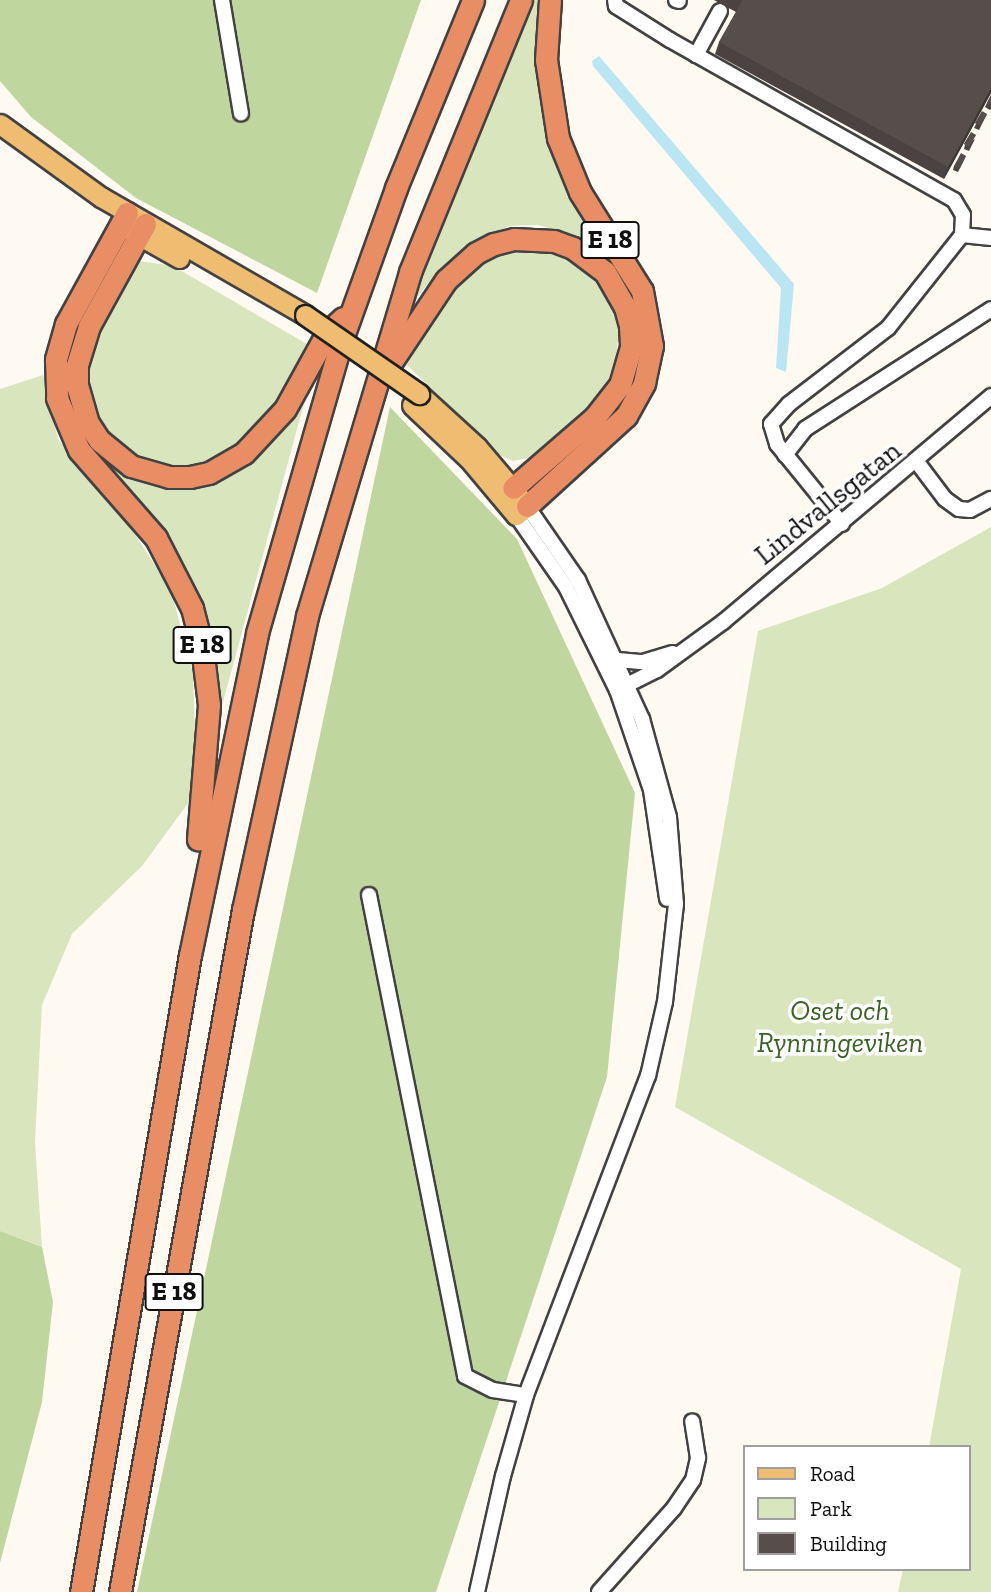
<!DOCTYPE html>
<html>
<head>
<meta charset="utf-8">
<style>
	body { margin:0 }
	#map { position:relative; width:991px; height:1592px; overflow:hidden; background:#fefaf1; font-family:"Zilla Slab",serif }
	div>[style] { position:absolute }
	.green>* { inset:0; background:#d9e6bd }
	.forest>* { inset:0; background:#bfd69e }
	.water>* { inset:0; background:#bae5f2 }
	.roads { filter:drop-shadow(2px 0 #424242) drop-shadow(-2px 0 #424242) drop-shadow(0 2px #424242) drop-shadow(0 -2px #424242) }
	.minor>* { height:14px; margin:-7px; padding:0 7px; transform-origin:7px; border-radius:7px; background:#fff }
	.major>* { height:19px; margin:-9.5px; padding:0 9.5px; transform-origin:9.5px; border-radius:9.5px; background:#eebd72 }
	.highway>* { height:21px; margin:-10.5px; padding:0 10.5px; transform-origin:10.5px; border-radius:10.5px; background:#e98d65 }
	.bridges { filter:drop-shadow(2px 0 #202020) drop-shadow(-2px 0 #202020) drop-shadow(0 2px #202020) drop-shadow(0 -2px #202020) }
	.major-bridge>* { height:19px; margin:-9.5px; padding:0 9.5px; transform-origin:9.5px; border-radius:9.5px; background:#eebd72 }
	.wall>* { inset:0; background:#4b4341 }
	.shaded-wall>* { inset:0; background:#3d3735 }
	.building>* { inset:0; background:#574e4c; transform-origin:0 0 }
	span { translate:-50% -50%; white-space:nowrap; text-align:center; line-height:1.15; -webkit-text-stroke:7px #fff; paint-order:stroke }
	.shield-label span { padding:2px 5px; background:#fff; border:2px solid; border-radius:5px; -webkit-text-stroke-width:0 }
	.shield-label { font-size:26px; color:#0f0f0f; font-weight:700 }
	.street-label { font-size:28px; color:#0f0f0f }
	.park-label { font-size:28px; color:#3a6224; font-style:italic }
	.legend { position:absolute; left:743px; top:1445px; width:228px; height:126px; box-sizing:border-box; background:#fff; border:2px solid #9f9f9f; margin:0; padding:9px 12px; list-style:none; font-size:21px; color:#0f0f0f }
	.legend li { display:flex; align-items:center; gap:14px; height:35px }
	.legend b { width:35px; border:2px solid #9f9f9f }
</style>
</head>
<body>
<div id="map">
	<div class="green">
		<i style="clip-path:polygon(535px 0,540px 0,538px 78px,546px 128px,563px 177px,619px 275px,593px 247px,571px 234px,538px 225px,510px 226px,474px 242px,440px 269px,412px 303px)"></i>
		<i style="clip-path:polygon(509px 250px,550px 251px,583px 268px,608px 296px,619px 331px,615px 366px,602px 394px,529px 458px,513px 461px,497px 454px,407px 365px,430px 318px,467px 273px)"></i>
		<i style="clip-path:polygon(139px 261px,173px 266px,312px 347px,260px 425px,229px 454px,193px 468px,157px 466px,123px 452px,100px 427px,87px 395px,86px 365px,93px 338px,129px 268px)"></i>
		<i style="clip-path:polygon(43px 375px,58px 439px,123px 516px,171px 590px,193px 673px,197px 791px,142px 866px,72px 934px,42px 1005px,35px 1142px,42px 1247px,0 1231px,0 389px)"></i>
		<i style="clip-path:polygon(309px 385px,219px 717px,210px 637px,193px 581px,168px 538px,94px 452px,136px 480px,178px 488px,220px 478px)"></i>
		<i style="clip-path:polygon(991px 527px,991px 1592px,898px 1592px,903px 1569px,968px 1569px,968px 1447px,929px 1447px,961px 1269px,675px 1107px,758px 631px,882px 588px)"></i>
	</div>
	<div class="forest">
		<i style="clip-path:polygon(0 0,421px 0,317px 293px,136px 198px,31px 117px,0 81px)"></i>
		<i style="clip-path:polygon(390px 407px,517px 539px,635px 793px,607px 1077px,436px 1592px,137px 1592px)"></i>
		<i style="clip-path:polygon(0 1231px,42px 1247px,53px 1302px,42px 1402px,0 1563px)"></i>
	</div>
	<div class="water">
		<i style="clip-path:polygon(599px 56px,794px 284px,786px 372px,776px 368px,781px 288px,593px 66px,592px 61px)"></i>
	</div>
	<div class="roads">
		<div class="minor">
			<i style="left:222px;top:0;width:115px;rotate:80.5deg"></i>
			<i style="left:615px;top:0;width:6px;rotate:81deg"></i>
			<i style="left:616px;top:6px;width:64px;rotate:32.2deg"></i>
			<i style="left:670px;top:40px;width:326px;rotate:29.4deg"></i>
			<i style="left:954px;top:200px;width:17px;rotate:59deg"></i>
			<i style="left:963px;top:215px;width:20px;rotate:93deg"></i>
			<i style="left:962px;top:235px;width:119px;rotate:128.5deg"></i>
			<i style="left:888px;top:328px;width:125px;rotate:142.5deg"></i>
			<i style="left:789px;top:404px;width:27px;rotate:132deg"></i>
			<i style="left:771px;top:424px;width:21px;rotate:73deg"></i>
			<i style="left:777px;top:444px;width:103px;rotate:50.9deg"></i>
			<i style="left:676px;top:0;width:3px;rotate:18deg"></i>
			<i style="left:696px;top:55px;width:50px;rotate:-61.4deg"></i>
			<i style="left:962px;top:235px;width:29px;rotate:6deg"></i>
			<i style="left:785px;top:455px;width:33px;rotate:-52deg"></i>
			<i style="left:805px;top:429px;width:221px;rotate:-32.8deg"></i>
			<i style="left:917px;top:462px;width:46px;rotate:52.9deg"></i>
			<i style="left:945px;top:499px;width:17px;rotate:36deg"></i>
			<i style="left:959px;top:509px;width:11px;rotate:5deg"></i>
			<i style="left:970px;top:510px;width:24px;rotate:-28deg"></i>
			<i style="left:516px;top:515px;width:88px;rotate:55.2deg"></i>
			<i style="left:566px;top:587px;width:115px;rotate:63.7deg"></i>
			<i style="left:617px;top:690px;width:106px;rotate:71.2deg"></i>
			<i style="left:651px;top:790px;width:110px;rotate:81.6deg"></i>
			<i style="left:618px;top:660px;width:25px;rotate:5deg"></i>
			<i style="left:643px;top:662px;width:31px;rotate:-17deg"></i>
			<i style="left:617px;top:690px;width:45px;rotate:-26.6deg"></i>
			<i style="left:657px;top:670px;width:82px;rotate:-36deg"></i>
			<i style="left:723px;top:622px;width:351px;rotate:-40.1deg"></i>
			<i style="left:369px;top:895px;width:490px;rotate:78.7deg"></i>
			<i style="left:465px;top:1376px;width:31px;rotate:27deg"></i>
			<i style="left:493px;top:1390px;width:33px;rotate:9deg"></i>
			<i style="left:477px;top:1592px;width:119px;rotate:-77.4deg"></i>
			<i style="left:503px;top:1476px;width:84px;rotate:-74.1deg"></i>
			<i style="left:526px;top:1395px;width:342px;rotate:-69.1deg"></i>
			<i style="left:648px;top:1076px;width:76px;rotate:-77.1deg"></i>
			<i style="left:665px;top:1002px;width:99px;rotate:-83.6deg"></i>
			<i style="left:676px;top:904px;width:87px;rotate:-94.6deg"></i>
			<i style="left:669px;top:817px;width:102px;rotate:-105.4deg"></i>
			<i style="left:642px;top:719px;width:153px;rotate:-114.7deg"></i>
			<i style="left:578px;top:580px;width:90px;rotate:-124.6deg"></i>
			<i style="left:599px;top:1592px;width:113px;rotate:-48.2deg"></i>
			<i style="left:674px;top:1508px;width:34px;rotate:-56deg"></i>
			<i style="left:693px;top:1480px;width:23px;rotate:-77deg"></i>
			<i style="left:698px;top:1458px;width:37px;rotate:-99deg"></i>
		</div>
		<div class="major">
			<i style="left:0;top:124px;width:125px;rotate:35.9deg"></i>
			<i style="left:101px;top:197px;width:236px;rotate:30deg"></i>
			<i style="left:126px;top:228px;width:61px;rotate:29.5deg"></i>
			<i style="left:412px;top:405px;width:79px;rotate:43.5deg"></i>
			<i style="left:469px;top:459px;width:73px;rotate:50deg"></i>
			<i style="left:516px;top:515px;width:14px;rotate:-39deg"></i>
			<i style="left:527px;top:506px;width:77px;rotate:-130.3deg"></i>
			<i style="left:477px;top:447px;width:79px;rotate:-137.6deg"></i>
		</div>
		<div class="highway">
			<i style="left:127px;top:213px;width:127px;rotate:118.8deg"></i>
			<i style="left:66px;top:324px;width:37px;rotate:106deg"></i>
			<i style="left:56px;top:360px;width:38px;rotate:88deg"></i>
			<i style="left:57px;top:398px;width:56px;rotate:67.1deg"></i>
			<i style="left:79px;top:450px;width:117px;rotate:48.8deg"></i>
			<i style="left:156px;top:538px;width:79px;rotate:62.8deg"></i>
			<i style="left:192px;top:608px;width:40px;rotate:75.6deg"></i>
			<i style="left:202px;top:647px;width:58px;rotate:83.1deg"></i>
			<i style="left:209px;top:705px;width:135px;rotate:94.7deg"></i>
			<i style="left:145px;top:224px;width:116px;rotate:118.8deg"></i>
			<i style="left:89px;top:326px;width:41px;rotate:107.1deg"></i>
			<i style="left:77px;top:365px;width:20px;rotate:90deg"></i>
			<i style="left:77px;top:385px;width:40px;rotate:74deg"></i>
			<i style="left:88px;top:423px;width:20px;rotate:57deg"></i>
			<i style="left:99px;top:440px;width:41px;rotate:39.1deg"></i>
			<i style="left:131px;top:466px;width:40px;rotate:16deg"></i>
			<i style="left:169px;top:477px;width:21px"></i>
			<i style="left:190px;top:477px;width:19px;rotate:-12deg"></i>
			<i style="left:209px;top:473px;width:40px;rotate:-29.7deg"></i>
			<i style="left:244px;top:453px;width:60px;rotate:-47deg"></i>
			<i style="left:285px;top:409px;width:87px;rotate:-61.1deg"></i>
			<i style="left:327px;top:333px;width:22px;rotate:-43deg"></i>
			<i style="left:386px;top:370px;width:108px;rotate:-56.3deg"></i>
			<i style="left:446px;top:280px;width:40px;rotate:-42deg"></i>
			<i style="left:476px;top:253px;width:20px;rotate:-27deg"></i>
			<i style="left:494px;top:244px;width:21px;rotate:-14deg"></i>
			<i style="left:514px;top:239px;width:40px;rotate:2.9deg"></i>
			<i style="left:554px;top:241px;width:20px;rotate:20deg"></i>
			<i style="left:573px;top:248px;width:40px;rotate:37deg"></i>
			<i style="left:605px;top:272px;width:40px;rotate:60.3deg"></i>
			<i style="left:625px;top:307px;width:20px;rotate:75deg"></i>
			<i style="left:630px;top:326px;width:21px;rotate:87deg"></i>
			<i style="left:631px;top:347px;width:40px;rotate:106deg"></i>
			<i style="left:620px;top:385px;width:41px;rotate:128deg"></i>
			<i style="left:595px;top:417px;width:108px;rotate:139.1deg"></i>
			<i style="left:527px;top:506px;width:134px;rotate:-42.3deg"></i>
			<i style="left:626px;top:416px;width:38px;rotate:-61deg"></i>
			<i style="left:644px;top:383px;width:38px;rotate:-78deg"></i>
			<i style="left:652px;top:346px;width:56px;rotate:-100.3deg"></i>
			<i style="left:642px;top:291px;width:117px;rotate:-122.1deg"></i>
			<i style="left:580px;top:192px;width:58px;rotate:-112.2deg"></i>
			<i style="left:558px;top:138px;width:79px;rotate:-98.7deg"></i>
			<i style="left:546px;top:60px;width:60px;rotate:-86.2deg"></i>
			<i style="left:81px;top:1592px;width:646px;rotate:-80.29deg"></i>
			<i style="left:190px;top:955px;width:329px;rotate:-78.2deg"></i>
			<i style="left:257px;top:633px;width:303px;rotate:-73.9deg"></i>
			<i style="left:341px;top:342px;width:164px;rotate:-70.3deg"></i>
			<i style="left:396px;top:188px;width:203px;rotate:-67.7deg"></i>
			<i style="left:120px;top:1592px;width:693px;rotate:-79.78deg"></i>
			<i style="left:243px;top:910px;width:301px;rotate:-77.7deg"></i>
			<i style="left:307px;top:616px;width:359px;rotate:-73.3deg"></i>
			<i style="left:410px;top:272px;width:294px;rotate:-67.8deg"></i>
		</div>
	</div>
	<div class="bridges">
		<div class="major-bridge">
			<i style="left:305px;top:315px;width:139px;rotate:34.7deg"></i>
		</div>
	</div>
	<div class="wall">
		<i style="clip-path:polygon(714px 0,991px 0,991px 93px,944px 179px,715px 54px,719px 42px,736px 12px)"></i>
		<i style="clip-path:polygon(991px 95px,991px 109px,990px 110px,985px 107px)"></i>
		<i style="clip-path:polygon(987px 114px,979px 130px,974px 128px,976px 124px)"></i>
		<i style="clip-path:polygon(975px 139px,969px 151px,964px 149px,965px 145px)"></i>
		<i style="clip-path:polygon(966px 156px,958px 172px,953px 170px,954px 166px)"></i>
	</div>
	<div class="shaded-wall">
		<i style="clip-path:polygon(991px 88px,991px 93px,944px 179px,948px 167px)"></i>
	</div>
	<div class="building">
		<i style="clip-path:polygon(741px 0,991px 0,991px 88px,948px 167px,719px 42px,742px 1px)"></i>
		<i style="clip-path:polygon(991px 95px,991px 105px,987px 103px)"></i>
		<i style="left:982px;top:111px;width:6px;height:14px;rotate:31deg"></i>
		<i style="left:971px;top:132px;width:6px;height:14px;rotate:31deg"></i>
		<i style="clip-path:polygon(961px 153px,966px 156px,960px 168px,954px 166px)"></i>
	</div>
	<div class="shield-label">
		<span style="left:610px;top:240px">E 18</span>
		<span style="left:202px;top:645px">E 18</span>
		<span style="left:174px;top:1292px">E 18</span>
	</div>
	<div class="street-label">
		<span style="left:828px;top:503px;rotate:-39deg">Lindvallsgatan</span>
	</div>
	<div class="park-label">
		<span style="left:840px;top:1027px">Oset och<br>Rynningeviken</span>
	</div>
	<ul class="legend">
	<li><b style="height:9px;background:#eebd72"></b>Road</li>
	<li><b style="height:19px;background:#d9e6bd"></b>Park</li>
	<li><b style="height:19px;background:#574e4c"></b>Building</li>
	</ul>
</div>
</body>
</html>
